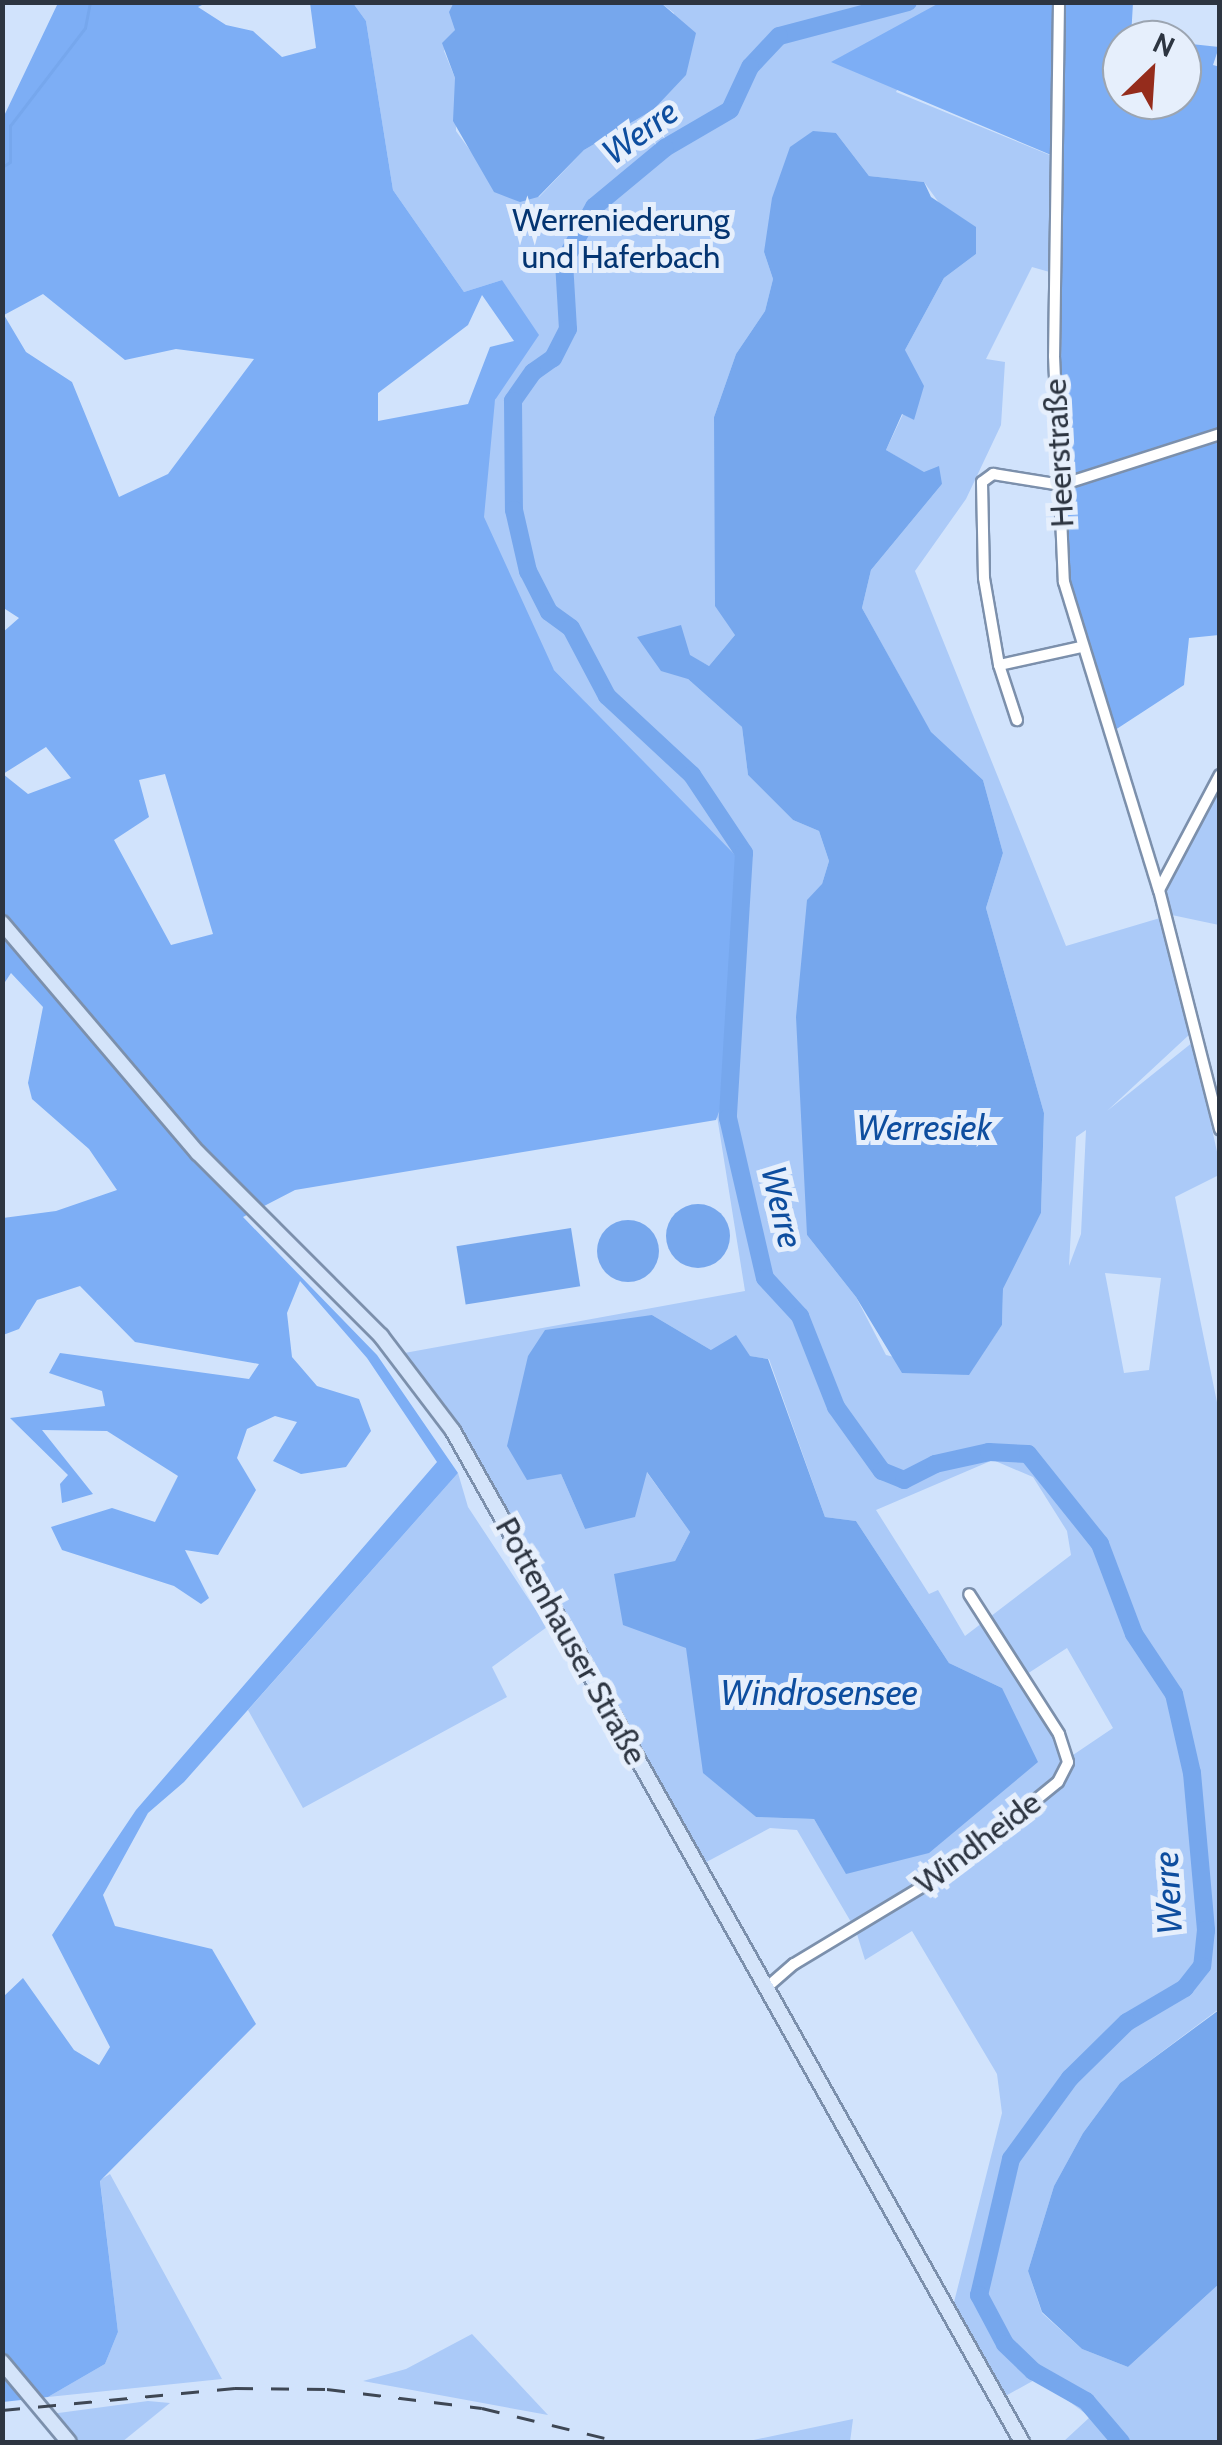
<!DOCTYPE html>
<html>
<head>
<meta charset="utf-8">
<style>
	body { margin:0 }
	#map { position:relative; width:1222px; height:2445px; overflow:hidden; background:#d1e3fc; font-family:Cabin,sans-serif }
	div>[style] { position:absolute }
	.green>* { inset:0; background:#abcaf8 }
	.forest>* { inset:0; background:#7daef5 }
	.water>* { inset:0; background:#76a7ed; transform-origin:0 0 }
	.round { border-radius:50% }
	.stream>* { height:2.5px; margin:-1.25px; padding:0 1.25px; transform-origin:1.25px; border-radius:1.25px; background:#76a7ed }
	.river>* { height:18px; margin:-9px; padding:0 9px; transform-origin:9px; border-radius:9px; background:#76a7ed }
	.roads { filter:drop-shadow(2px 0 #7c90ac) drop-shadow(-2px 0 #7c90ac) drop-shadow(0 2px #7c90ac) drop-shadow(0 -2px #7c90ac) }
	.street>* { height:10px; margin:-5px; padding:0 5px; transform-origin:5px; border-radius:5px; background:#fff }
	.secondary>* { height:14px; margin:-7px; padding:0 7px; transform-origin:7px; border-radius:7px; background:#d4e4fa }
	.rail>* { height:2.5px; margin-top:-1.25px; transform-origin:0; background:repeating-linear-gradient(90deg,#3e4754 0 18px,transparent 0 36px) }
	span { translate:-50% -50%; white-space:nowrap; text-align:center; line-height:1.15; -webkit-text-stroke:10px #e6effc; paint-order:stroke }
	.park-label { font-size:32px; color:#043572 }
	.street-label { font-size:32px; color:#2d3541 }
	.water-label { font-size:35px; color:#0e4e9f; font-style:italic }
	.frame { position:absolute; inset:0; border:5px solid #2d3541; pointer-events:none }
	.north { position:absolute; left:1102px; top:20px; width:100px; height:100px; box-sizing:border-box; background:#e6effc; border:2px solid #9ca5b1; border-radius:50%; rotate:25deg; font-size:28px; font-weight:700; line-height:40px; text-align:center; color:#2d3541 }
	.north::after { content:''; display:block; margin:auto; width:35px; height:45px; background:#952c1c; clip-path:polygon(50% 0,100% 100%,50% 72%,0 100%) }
</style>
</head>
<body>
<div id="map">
	<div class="green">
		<i style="clip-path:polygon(evenodd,353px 3px,454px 3px,455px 30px,444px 51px,455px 78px,456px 131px,472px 153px,539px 197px,584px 150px,653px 110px,674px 13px,661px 3px,939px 3px,896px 92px,1057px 158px,1053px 273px,1032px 267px,986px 359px,1005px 362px,1001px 425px,966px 499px,915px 571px,1066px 946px,1160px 918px,1190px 1034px,1107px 1111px,1193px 1042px,1219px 1161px,1219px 1175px,1175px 1197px,1219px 1412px,1220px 1994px,1219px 2009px,1120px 2083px,1083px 2133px,1054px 2186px,1028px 2271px,1042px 2313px,1082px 2349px,1128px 2367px,1219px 2284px,1219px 2442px,1063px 2442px,1090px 2417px,1038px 2378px,1002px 2398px,952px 2310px,1002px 2113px,997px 2074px,912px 1931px,865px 1960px,856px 1931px,955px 1873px,1043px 1799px,1035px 1793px,948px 1864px,851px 1922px,797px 1830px,770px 1828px,699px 1866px,481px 1467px,399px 1354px,745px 1291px,717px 1116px,585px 702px,554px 670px,484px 572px,481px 440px,516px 341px,502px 280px,464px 292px,393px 190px,366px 21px,353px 3px,836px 133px,869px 176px,924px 182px,976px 254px,944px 278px,905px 350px,914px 420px,903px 414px,886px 450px,942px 484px,871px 570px,862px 608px,931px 733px,983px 780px,1003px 853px,986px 908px,1044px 1113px,1041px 1213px,1003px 1289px,1002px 1325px,968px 1375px,886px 1355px,856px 1297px,807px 1235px,822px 884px,829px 861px,819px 831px,793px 820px,748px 775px,742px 727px,688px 679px,690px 656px,709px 666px,735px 635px,714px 417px,736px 354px,765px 311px,773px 279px,764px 252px,836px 133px,353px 3px,1086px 1130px,1081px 1234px,1069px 1266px,1076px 1137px,1086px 1130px,353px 3px,1105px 1273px,1161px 1278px,1149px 1370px,1124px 1373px,1105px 1273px,353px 3px,652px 1315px,711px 1350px,769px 1359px,825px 1517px,856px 1521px,949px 1663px,1002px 1688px,846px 1873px,814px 1819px,756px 1817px,704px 1773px,675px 1561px,690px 1532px,646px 1471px,585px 1529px,561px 1474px,652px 1315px,353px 3px,993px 1460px,1033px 1477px,1067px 1531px,1071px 1555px,965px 1636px,938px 1590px,929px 1594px,876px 1510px,993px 1460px,353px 3px,1067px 1648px,1113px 1728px,1073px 1755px,1027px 1674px,1067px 1648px)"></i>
		<i style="clip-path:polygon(1219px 786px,1219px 925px,1167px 914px,1165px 889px)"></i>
		<i style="clip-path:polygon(458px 1473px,468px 1507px,547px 1627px,492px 1667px,507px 1697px,303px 1808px,248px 1710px)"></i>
		<i style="clip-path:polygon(110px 2174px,222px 2379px,48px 2397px,105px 2364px,118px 2332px,100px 2180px)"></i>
		<i style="clip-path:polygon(472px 2334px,548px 2415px,363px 2381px,406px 2369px)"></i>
		<i style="clip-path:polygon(148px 2401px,170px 2403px,122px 2442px,74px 2442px,51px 2414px)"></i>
		<i style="clip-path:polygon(853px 2419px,850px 2442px,744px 2442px)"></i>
	</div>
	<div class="forest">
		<i style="clip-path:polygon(941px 2px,1133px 3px,1131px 37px,1154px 40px,1122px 40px,1122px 100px,1182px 100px,1182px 43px,1219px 47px,1213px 65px,1220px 67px,1219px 635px,1189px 638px,1184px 685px,1112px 732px,1070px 583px,1061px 362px,1063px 160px,831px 62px)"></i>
		<i style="clip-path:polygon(evenodd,58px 3px,206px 3px,198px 7px,226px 25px,253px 31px,282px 57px,316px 48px,310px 3px,353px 3px,366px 21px,393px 190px,464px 292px,502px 280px,539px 335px,495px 400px,484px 517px,554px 670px,736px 856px,724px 1098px,716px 1120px,295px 1190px,243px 1217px,377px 1355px,458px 1473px,184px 1782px,148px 1813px,103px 1895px,115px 1926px,212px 1949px,256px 2024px,100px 2181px,118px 2332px,105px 2364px,48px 2397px,3px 2402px,3px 1997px,23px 1978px,74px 2050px,99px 2065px,110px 2047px,52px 1935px,136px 1810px,437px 1462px,367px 1358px,300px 1281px,287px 1313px,292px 1357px,317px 1386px,359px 1399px,371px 1431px,346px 1467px,301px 1474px,273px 1461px,297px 1422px,275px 1416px,247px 1429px,237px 1458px,256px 1490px,218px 1555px,185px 1550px,209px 1598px,201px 1604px,174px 1586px,62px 1550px,51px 1527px,112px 1508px,155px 1522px,178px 1476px,107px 1431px,42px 1430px,93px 1494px,62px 1503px,60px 1484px,68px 1475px,10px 1418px,105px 1406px,102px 1391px,49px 1373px,60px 1353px,249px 1379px,259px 1364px,135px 1342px,80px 1286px,37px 1300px,19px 1329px,3px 1335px,3px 1218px,56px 1211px,117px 1190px,89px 1149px,32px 1099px,28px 1083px,43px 1007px,11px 973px,3px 985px,2px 633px,19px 618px,2px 607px,3px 118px,58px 3px,43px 294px,125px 360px,176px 349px,254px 359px,168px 474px,119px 497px,72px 382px,26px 352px,4px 315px,43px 294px,58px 3px,482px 295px,514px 341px,490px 347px,468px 404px,378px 421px,378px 393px,468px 325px,482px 295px,58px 3px,46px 747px,71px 778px,28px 794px,3px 774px,46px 747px,58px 3px,165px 774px,213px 934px,171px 945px,114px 840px,149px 817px,139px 780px,165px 774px)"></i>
	</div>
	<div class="water">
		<i style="clip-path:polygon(454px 2px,661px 3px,696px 33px,686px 75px,653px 110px,584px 150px,538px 197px,520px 202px,494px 192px,453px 121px,455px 78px,442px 43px,455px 30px,449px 12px)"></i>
		<i style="clip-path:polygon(813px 131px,836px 133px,869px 176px,924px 182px,931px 197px,976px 227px,976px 254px,944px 278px,905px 350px,924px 386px,914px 420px,902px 414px,886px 450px,924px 472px,939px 466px,942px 484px,871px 570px,862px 608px,931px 732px,983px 780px,1003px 853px,986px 908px,1044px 1113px,1041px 1213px,1003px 1289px,1002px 1325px,969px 1375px,902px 1373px,856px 1297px,807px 1235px,796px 1017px,807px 900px,822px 884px,829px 861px,819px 831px,793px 820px,748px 775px,742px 727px,688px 679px,661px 671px,637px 637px,681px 625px,690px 655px,709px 666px,735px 635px,715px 606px,714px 417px,736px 354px,765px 311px,773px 279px,764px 252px,772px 198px,790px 147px)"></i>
		<i class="round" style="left:666px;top:1204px;width:64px;height:64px"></i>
		<i class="round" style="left:597px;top:1220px;width:62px;height:62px"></i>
		<i style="left:571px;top:1228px;width:59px;height:116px;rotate:81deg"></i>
		<i style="clip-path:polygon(652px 1315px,711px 1350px,736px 1335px,750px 1356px,768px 1359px,825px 1517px,856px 1521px,949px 1663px,1002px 1688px,1038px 1762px,929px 1853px,846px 1874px,814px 1819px,756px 1817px,703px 1773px,686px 1648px,623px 1625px,614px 1574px,675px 1561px,690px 1532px,647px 1472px,635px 1517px,585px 1529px,561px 1474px,527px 1480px,507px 1446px,528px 1356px,545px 1330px)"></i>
		<i style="clip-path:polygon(1219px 1994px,1220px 1994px,1219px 2284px,1128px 2367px,1082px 2349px,1042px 2312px,1028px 2271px,1054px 2186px,1083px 2133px,1120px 2083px,1219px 2010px)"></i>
	</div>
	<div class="stream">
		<i style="left:2px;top:167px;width:9px;rotate:-32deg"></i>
		<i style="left:10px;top:162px;width:36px;rotate:-90deg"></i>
		<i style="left:10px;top:126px;width:123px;rotate:-52.6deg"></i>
		<i style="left:85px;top:28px;width:26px;rotate:-79deg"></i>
	</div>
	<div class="river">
		<i style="left:908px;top:2px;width:133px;rotate:165.2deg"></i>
		<i style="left:779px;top:36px;width:42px;rotate:133.1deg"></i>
		<i style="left:750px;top:67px;width:47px;rotate:114.9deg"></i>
		<i style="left:730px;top:110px;width:75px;rotate:149.7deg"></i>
		<i style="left:665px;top:148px;width:92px;rotate:140.3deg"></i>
		<i style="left:594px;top:207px;width:63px;rotate:118.6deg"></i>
		<i style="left:564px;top:262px;width:67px;rotate:86.6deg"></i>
		<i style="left:568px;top:329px;width:33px;rotate:117deg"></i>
		<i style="left:553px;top:358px;width:24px;rotate:145deg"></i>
		<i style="left:533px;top:372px;width:35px;rotate:125deg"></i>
		<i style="left:513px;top:401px;width:109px;rotate:89.5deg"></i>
		<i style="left:514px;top:510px;width:63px;rotate:77.1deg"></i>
		<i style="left:528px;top:571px;width:46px;rotate:62.9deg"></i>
		<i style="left:549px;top:612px;width:27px;rotate:36deg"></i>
		<i style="left:571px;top:628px;width:77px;rotate:62.1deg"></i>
		<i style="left:607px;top:696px;width:116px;rotate:42.9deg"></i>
		<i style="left:692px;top:775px;width:94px;rotate:56.3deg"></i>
		<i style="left:744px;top:853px;width:265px;rotate:93.5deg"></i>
		<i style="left:728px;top:1118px;width:164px;rotate:77deg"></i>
		<i style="left:765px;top:1278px;width:52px;rotate:47.4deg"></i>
		<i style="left:800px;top:1316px;width:98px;rotate:68.4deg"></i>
		<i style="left:836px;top:1407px;width:79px;rotate:54.3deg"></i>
		<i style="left:882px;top:1471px;width:24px;rotate:22deg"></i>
		<i style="left:904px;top:1480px;width:35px;rotate:-27deg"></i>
		<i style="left:935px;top:1464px;width:55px;rotate:-12.5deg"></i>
		<i style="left:989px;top:1452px;width:39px;rotate:3deg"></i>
		<i style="left:1028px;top:1454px;width:115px;rotate:51.3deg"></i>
		<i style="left:1100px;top:1544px;width:96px;rotate:69.3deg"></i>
		<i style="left:1134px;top:1634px;width:72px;rotate:56.3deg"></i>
		<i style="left:1174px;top:1694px;width:81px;rotate:77.2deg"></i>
		<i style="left:1192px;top:1773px;width:158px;rotate:84.9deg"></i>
		<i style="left:1206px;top:1930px;width:36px;rotate:96deg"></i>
		<i style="left:1202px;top:1966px;width:28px;rotate:128deg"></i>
		<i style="left:1185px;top:1988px;width:67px;rotate:149.6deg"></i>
		<i style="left:1127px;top:2022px;width:80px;rotate:135.5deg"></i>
		<i style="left:1070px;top:2078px;width:100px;rotate:126.1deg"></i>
		<i style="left:1011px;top:2159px;width:140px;rotate:103.2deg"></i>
		<i style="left:979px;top:2295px;width:55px;rotate:62deg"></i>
		<i style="left:1005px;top:2344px;width:39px;rotate:44deg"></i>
		<i style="left:1033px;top:2371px;width:61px;rotate:29.5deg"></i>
		<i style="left:1086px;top:2401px;width:54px;rotate:49.5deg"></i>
	</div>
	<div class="roads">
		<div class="street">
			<i style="left:1059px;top:2px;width:354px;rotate:90.8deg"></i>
			<i style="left:1054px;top:356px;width:226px;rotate:87.5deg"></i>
			<i style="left:1064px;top:582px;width:322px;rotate:72.9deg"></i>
			<i style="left:1159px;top:890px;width:247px;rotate:75.7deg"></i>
			<i style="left:1081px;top:647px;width:84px;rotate:167.6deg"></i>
			<i style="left:999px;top:665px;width:88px;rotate:-99.8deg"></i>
			<i style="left:984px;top:578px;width:96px;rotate:-91.2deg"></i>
			<i style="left:982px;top:482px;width:14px;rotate:-36deg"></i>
			<i style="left:993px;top:474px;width:69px;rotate:9.2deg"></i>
			<i style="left:1061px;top:485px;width:167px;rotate:-17.8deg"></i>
			<i style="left:999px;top:665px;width:58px;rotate:71.9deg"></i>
			<i style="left:1159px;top:890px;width:130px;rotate:-62.1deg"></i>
			<i style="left:765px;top:1989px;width:38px;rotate:-41deg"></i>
			<i style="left:794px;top:1964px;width:182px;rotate:-31.1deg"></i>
			<i style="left:950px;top:1870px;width:139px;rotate:-39.2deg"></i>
			<i style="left:1058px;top:1782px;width:22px;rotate:-63deg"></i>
			<i style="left:1068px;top:1762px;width:29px;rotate:-108deg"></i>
			<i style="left:1059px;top:1734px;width:166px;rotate:-122.7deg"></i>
		</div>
		<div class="secondary">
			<i style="left:2px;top:923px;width:302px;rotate:49.6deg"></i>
			<i style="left:198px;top:1153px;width:259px;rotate:45deg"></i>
			<i style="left:381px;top:1336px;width:119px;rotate:52.8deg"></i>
			<i style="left:453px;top:1431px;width:1160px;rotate:60.63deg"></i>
			<i style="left:2px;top:2362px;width:104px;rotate:50.1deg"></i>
		</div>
	</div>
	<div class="rail">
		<i style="left:2px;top:2410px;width:234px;rotate:-5.4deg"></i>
		<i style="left:235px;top:2388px;width:92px;rotate:0.6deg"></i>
		<i style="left:327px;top:2389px;width:156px;rotate:7deg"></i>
		<i style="left:482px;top:2408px;width:143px;rotate:13.7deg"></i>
	</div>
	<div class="park-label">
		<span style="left:621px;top:239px">Werreniederung<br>und Haferbach</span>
	</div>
	<div class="street-label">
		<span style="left:1059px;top:453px;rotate:-93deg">Heerstraße</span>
		<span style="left:571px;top:1641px;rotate:61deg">Pottenhauser Straße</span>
		<span style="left:978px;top:1843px;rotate:-37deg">Windheide</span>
	</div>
	<div class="water-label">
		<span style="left:640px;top:132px;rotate:-36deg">Werre</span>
		<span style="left:924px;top:1128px">Werresiek</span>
		<span style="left:782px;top:1207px;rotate:77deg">Werre</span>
		<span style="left:819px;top:1693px">Windrosensee</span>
		<span style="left:1168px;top:1893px;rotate:-93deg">Werre</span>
	</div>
	<div class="frame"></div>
	<div class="north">N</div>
</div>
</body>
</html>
